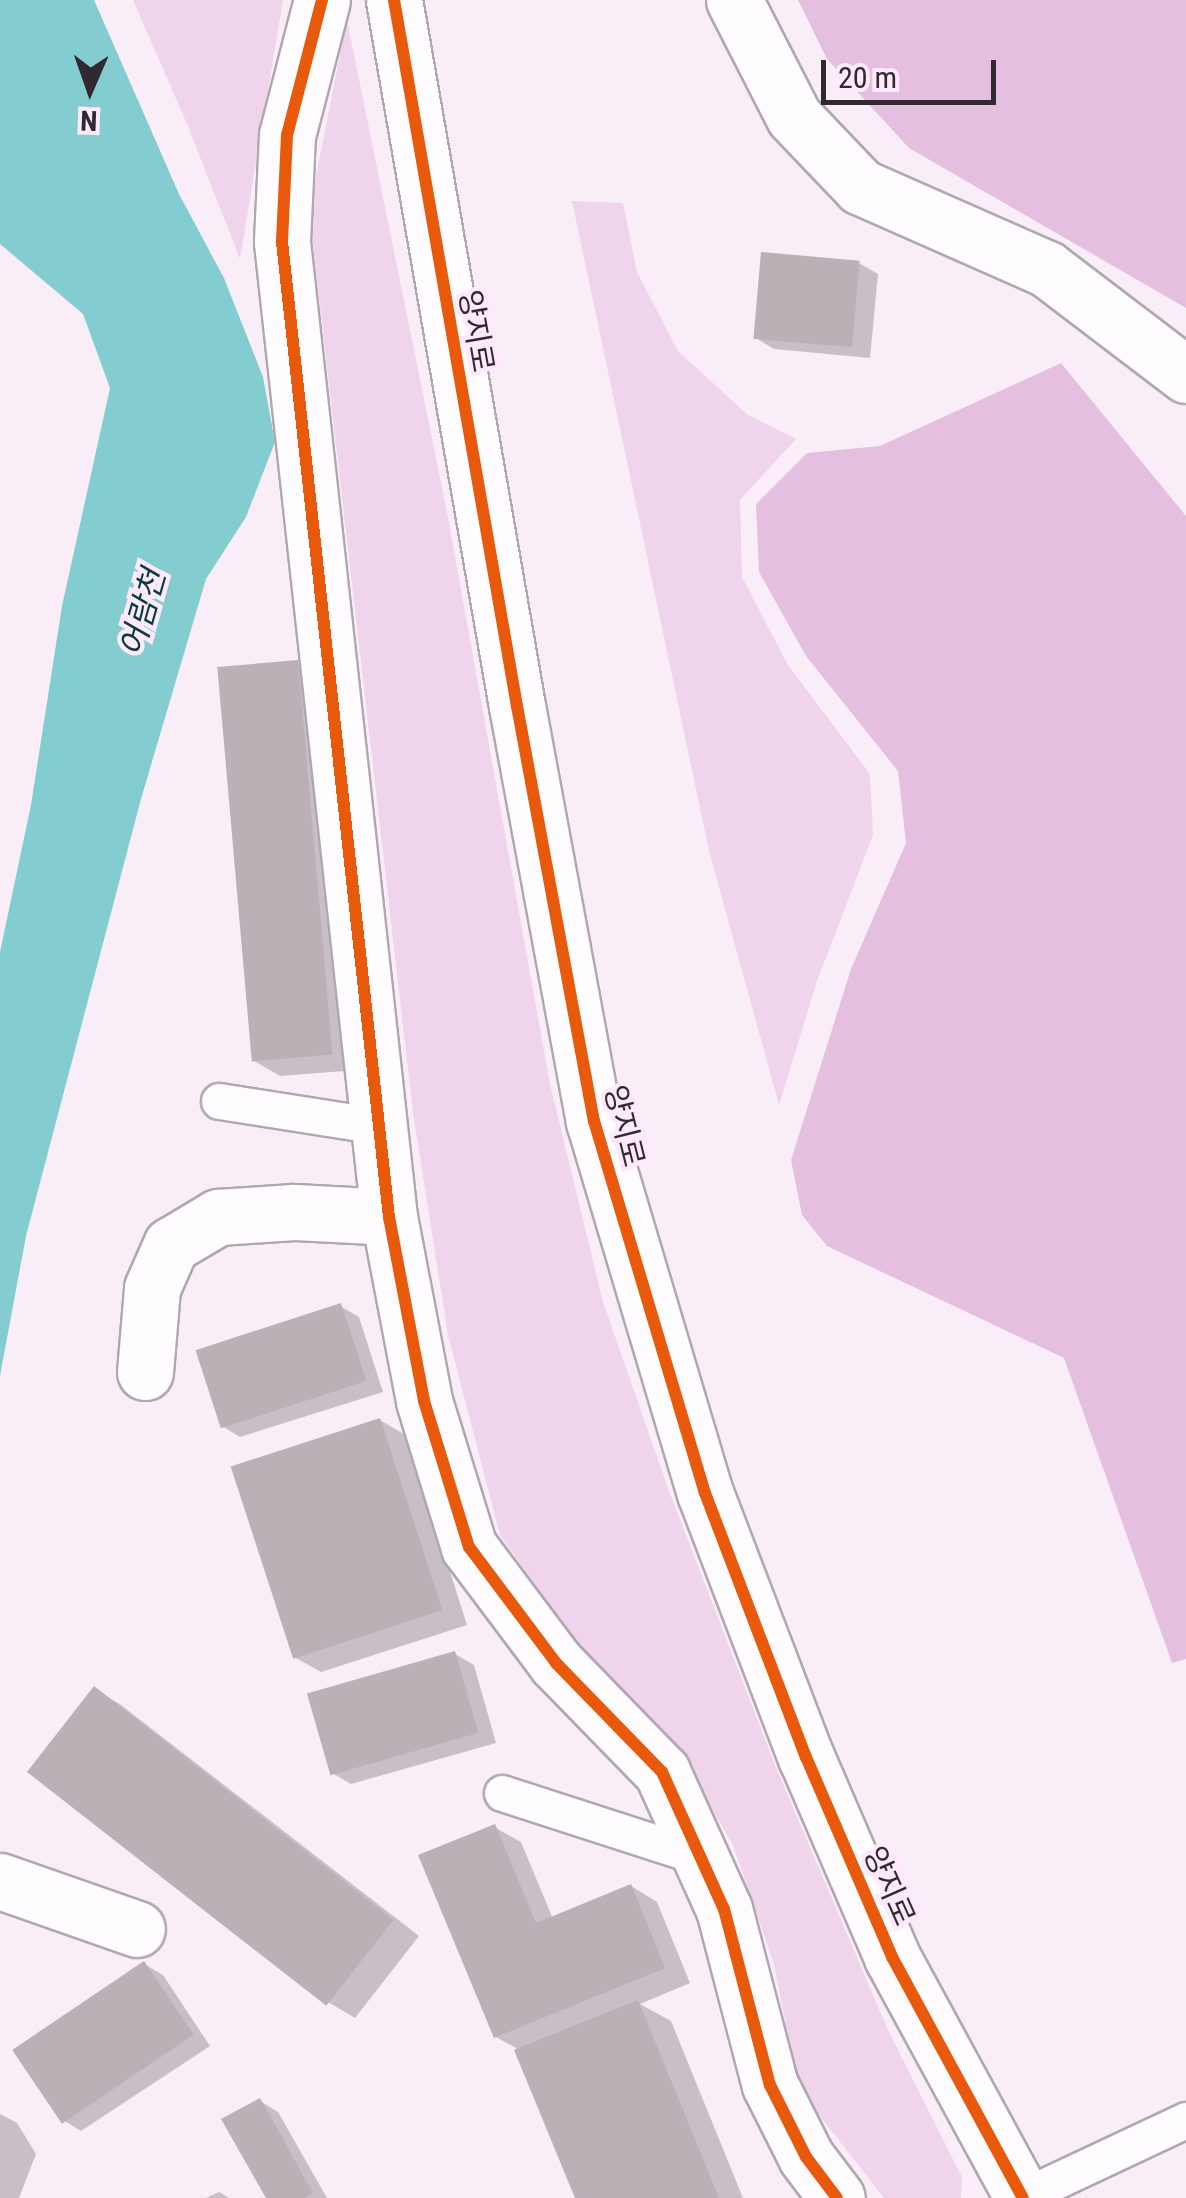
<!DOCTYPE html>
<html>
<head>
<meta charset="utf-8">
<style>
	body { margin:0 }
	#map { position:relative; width:1186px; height:2198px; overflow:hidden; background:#f9eef8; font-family:"Roboto Condensed","Noto Sans KR",sans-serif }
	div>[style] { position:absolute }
	.green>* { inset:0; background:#f0d4ec }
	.forest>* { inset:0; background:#e4bfe0 }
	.water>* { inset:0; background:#83cccf }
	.shadow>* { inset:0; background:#0003 }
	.building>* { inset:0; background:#bab0b6; transform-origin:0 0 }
	.roads { filter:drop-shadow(2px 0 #b0a8af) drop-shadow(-2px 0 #b0a8af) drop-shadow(0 2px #b0a8af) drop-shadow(0 -2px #b0a8af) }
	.lane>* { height:35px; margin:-17.5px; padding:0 17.5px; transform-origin:17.5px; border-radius:17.5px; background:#fefcfe }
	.street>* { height:55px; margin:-27.5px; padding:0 27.5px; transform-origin:27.5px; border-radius:27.5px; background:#fefcfe }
	.secondary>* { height:55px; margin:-27.5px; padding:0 27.5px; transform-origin:27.5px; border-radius:27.5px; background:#fefcfe }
	.cycleway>* { height:12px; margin:-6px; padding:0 6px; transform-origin:6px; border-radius:6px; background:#e8590c }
	span { translate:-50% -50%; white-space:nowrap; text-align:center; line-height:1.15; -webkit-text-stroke:9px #fee9fc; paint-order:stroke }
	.street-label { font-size:30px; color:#312930 }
	.water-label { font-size:32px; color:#063c3c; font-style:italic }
	.north { position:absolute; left:40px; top:40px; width:100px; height:100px; -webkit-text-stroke:8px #fee9fc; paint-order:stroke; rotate:182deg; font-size:28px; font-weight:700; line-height:40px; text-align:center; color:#312930 }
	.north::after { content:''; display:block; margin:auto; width:35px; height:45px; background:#312930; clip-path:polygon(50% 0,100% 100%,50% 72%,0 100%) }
	.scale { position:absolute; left:821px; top:60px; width:175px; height:45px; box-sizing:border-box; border:5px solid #312930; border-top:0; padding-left:12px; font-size:30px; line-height:35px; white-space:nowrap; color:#312930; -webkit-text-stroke:8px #fee9fc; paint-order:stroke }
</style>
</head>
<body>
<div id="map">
	<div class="green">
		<i style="clip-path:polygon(133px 0,283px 0,240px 259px,187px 124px)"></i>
		<i style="clip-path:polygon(347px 20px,448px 517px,550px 1084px,603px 1302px,669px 1491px,775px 1765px,888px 2030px,962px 2177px,961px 2198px,884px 2198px,798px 2088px,774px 1964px,733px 1845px,681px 1756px,604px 1683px,500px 1535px,448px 1335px,413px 1113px,309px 211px)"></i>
		<i style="clip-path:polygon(572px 201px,623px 203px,637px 272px,678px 351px,748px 415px,796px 439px,740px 500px,742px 577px,788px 665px,870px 774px,873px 835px,817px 981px,779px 1105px,709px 851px)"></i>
	</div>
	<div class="forest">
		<i style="clip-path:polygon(798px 0,1186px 0,1186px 308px,909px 148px,827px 59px)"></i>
		<i style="clip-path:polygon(1061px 363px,1186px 516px,1186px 1659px,1172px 1663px,1064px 1358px,827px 1246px,802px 1215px,791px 1160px,851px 969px,906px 843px,898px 771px,806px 656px,759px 572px,756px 504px,807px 453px,880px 446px)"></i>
	</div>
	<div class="water">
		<i style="clip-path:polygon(0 0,94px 0,179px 194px,224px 278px,263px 377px,275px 442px,246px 517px,206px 579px,141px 799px,26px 1236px,0 1376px,0 952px,31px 805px,62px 606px,110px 388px,83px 314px,0 244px)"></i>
	</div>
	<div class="shadow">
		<i style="clip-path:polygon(859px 263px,878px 274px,870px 358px,774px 349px,756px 338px)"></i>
		<i style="clip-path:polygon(297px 662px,324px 678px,357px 1070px,280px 1076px,254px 1061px)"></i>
		<i style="clip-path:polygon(340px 1306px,359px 1317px,383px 1392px,240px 1437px,222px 1426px)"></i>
		<i style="clip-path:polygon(380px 1420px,407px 1436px,467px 1625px,321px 1672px,294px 1657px)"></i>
		<i style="clip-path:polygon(455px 1654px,474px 1665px,496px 1743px,351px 1784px,332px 1773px)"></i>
		<i style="clip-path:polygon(94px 1689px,121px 1705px,419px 1936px,355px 2018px,328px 2002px)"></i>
		<i style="clip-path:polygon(494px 1827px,521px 1842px,553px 1919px,631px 1886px,657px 1902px,690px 1983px,640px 2004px,671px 2021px,743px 2198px,577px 2198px,516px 2048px,496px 2037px)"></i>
		<i style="clip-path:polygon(144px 1964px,163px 1975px,210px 2046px,81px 2131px,63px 2120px)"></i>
		<i style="clip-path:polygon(260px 2101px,278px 2112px,327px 2198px,269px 2198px)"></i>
		<i style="clip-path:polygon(0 2114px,17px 2123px,36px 2154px,19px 2198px,0 2198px)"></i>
		<i style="clip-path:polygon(219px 2192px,229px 2198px,206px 2198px)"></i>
	</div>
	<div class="building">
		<i style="left:761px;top:252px;width:99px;height:87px;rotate:5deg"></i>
		<i style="left:298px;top:660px;width:396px;height:81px;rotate:85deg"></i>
		<i style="left:341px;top:1303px;width:82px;height:153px;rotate:72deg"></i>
		<i style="left:380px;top:1418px;width:202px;height:157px;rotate:72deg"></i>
		<i style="left:455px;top:1651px;width:85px;height:154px;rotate:74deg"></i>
		<i style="left:94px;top:1686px;width:380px;height:109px;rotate:38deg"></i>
		<i style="clip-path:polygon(495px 1824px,536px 1923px,631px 1884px,665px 1968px,494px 2038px,418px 1855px)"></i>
		<i style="left:144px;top:1961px;width:89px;height:159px;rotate:56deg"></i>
		<i style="clip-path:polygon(638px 2000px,719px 2198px,575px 2198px,514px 2050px)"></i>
		<i style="clip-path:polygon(260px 2098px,313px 2193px,304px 2198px,266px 2198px,221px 2119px)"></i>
	</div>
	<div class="roads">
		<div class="lane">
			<i style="left:219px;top:1101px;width:162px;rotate:8.9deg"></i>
			<i style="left:502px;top:1793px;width:208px;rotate:17.9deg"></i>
			<i style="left:1022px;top:2197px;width:181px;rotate:-25.2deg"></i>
		</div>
		<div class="street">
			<i style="left:322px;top:0;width:139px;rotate:104.5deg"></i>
			<i style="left:287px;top:135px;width:107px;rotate:92.7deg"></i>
			<i style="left:282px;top:242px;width:981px;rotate:83.74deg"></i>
			<i style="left:389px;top:1217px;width:187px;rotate:79.2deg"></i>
			<i style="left:424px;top:1401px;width:153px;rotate:72.9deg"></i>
			<i style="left:469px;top:1547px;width:145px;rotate:53.1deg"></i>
			<i style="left:556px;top:1663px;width:152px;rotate:45.8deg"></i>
			<i style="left:662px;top:1772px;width:150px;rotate:65.7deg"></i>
			<i style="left:724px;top:1909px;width:182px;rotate:75.4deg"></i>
			<i style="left:770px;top:2085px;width:80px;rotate:63.4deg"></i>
			<i style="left:806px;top:2157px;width:51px;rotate:52.9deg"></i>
			<i style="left:734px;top:0;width:131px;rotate:62.9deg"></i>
			<i style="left:794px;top:117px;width:97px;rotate:46.3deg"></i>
			<i style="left:861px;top:187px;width:203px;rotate:23.8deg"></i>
			<i style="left:1047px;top:269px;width:175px;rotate:37.3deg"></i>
			<i style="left:145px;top:1372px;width:84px;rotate:-85.2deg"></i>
			<i style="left:152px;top:1288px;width:47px;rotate:-66.2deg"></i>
			<i style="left:171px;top:1245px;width:55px;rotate:-30.8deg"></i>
			<i style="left:218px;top:1217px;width:76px;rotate:-3.8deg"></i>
			<i style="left:294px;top:1212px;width:95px;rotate:3deg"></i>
			<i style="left:0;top:1881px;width:145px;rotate:19.3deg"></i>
		</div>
		<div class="secondary">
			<i style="left:394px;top:0;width:717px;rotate:80.12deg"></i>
			<i style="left:517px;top:706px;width:422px;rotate:79.5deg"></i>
			<i style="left:594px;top:1121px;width:388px;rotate:73.4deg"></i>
			<i style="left:705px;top:1493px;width:283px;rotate:69.1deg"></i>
			<i style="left:806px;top:1757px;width:218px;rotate:66.7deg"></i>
			<i style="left:892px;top:1957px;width:274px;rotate:61.5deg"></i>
		</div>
	</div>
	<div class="cycleway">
		<i style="left:322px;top:0;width:139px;rotate:104.5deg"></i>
		<i style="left:287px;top:135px;width:107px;rotate:92.7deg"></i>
		<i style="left:282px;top:242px;width:981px;rotate:83.74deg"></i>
		<i style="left:389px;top:1217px;width:187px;rotate:79.2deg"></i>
		<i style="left:424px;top:1401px;width:153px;rotate:72.9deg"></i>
		<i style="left:469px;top:1547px;width:145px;rotate:53.1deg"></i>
		<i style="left:556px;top:1663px;width:152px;rotate:45.8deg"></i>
		<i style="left:662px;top:1772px;width:150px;rotate:65.7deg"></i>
		<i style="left:724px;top:1909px;width:182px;rotate:75.4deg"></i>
		<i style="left:770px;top:2085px;width:80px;rotate:63.4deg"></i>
		<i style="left:806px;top:2157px;width:51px;rotate:52.9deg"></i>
		<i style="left:394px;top:0;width:717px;rotate:80.12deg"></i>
		<i style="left:517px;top:706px;width:422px;rotate:79.5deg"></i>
		<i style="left:594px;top:1121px;width:388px;rotate:73.4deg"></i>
		<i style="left:705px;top:1493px;width:283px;rotate:69.1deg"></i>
		<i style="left:806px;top:1757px;width:218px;rotate:66.7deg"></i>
		<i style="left:892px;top:1957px;width:274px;rotate:61.5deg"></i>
	</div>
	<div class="street-label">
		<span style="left:476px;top:331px;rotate:80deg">양지로</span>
		<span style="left:624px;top:1126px;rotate:76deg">양지로</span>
		<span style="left:889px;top:1886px;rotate:66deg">양지로</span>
	</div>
	<div class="water-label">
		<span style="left:143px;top:613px;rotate:-74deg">어람천</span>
	</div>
	<div class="north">N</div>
	<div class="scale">20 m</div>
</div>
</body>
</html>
